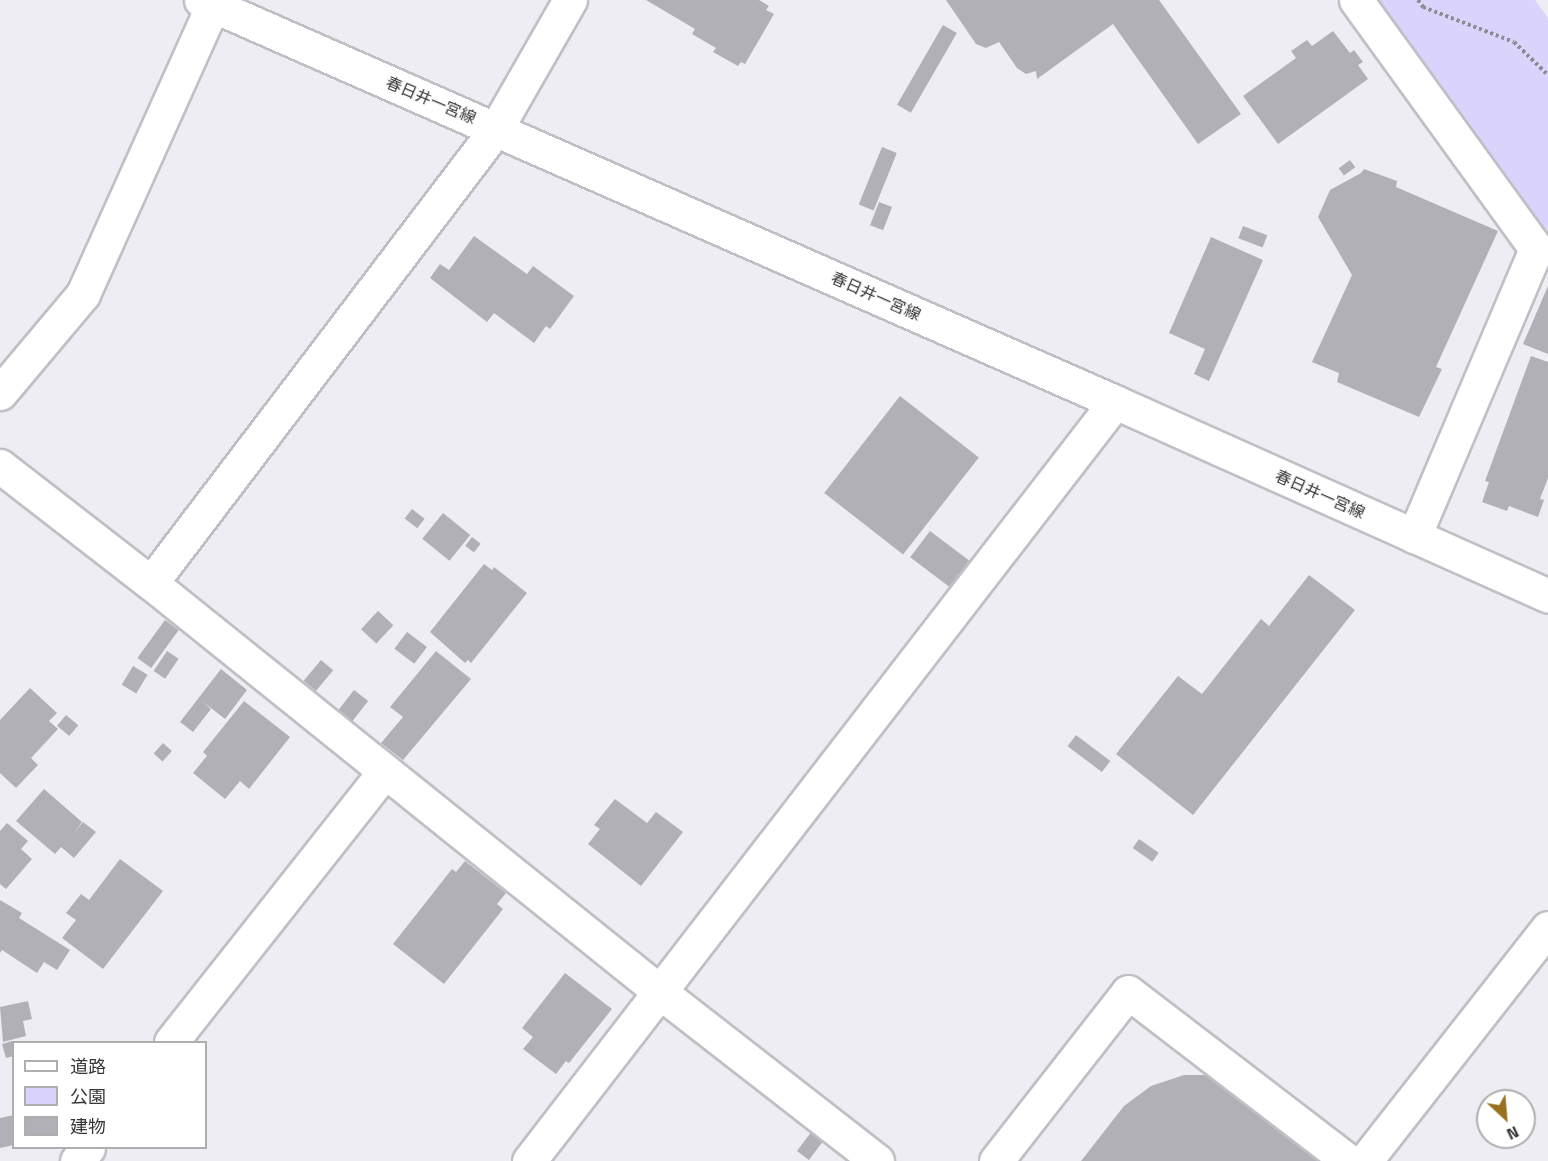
<!DOCTYPE html>
<html>
<head>
<meta charset="utf-8">
<style>
	body { margin:0 }
	#map { position:relative; width:1548px; height:1161px; overflow:hidden; background:#eeedf3; font-family:"Titillium Web","Noto Sans JP",sans-serif }
	div>[style] { position:absolute }
	.green>* { inset:0; background:#dad4fd }
	.building>* { inset:0; background:#b1b0b6; transform-origin:0 0 }
	.path>* { height:4px; margin-top:-2px; transform-origin:0; background:repeating-linear-gradient(90deg,#8c8b8f 0 3px,transparent 0 6px) }
	.roads { filter:drop-shadow(2px 0 #c0bfc5) drop-shadow(-2px 0 #c0bfc5) drop-shadow(0 2px #c0bfc5) drop-shadow(0 -2px #c0bfc5) }
	.minor>* { height:33px; margin:-16.5px; padding:0 16.5px; transform-origin:16.5px; border-radius:16.5px; background:#fff }
	.major>* { height:33px; margin:-16.5px; padding:0 16.5px; transform-origin:16.5px; border-radius:16.5px; background:#fff }
	span { translate:-50% -50%; white-space:nowrap; text-align:center; line-height:1.15; -webkit-text-stroke:4.5px #fff; paint-order:stroke }
	.street-label { font-size:16px; color:#363538 }
	.legend { position:absolute; left:12px; top:1041px; width:195px; height:108px; box-sizing:border-box; background:#fff; border:2px solid #afaeaf; margin:0; padding:8px 10px; list-style:none; font-size:18px; color:#363538 }
	.legend li { display:flex; align-items:center; gap:12px; height:30px }
	.legend b { width:30px; border:2px solid #afaeaf }
	.north { position:absolute; left:1476px; top:1089px; width:60px; height:60px; box-sizing:border-box; background:#fff; border:2px solid #afaeaf; border-radius:50%; rotate:154deg; font-size:16px; font-weight:700; line-height:24px; text-align:center; color:#363538 }
	.north::after { content:''; display:block; margin:auto; width:21px; height:27px; background:#9a721f; clip-path:polygon(50% 0,100% 100%,50% 72%,0 100%) }
</style>
</head>
<body>
<div id="map">
	<div class="green">
		<i style="clip-path:polygon(1375px 0,1535px 0,1548px 18px,1548px 240px)"></i>
	</div>
	<div class="building">
		<i style="clip-path:polygon(646px 0,759px 0,769px 6px,766px 10px,774px 14px,745px 64px,741px 62px,738px 66px,713px 52px,716px 48px,692px 34px,695px 29px)"></i>
		<i style="clip-path:polygon(946px 0,1159px 0,1241px 114px,1198px 144px,1113px 24px,1037px 79px,1036px 71px,1026px 74px,1017px 68px,999px 42px,986px 48px,976px 44px)"></i>
		<i style="left:943px;top:25px;width:16px;height:92px;rotate:30deg"></i>
		<i style="clip-path:polygon(1333px 31px,1350px 53px,1354px 50px,1363px 62px,1358px 65px,1368px 79px,1278px 144px,1243px 96px,1296px 58px,1291px 51px,1307px 40px,1312px 46px)"></i>
		<i style="left:882px;top:147px;width:16px;height:62px;rotate:22deg"></i>
		<i style="left:1350px;top:160px;width:9px;height:14px;rotate:54deg"></i>
		<i style="clip-path:polygon(1364px 169px,1397px 181px,1396px 187px,1498px 231px,1436px 367px,1442px 369px,1419px 417px,1337px 382px,1339px 373px,1312px 362px,1352px 275px,1318px 217px,1330px 190px,1361px 173px)"></i>
		<i style="left:879px;top:202px;width:14px;height:25px;rotate:21deg"></i>
		<i style="left:1243px;top:226px;width:26px;height:13px;rotate:21deg"></i>
		<i style="clip-path:polygon(474px 236px,527px 274px,533px 266px,574px 296px,550px 329px,546px 326px,534px 343px,494px 313px,487px 322px,430px 278px,440px 264px,449px 270px)"></i>
		<i style="clip-path:polygon(1211px 237px,1263px 260px,1209px 381px,1194px 374px,1205px 349px,1169px 333px)"></i>
		<i style="clip-path:polygon(1548px 286px,1548px 354px,1523px 344px)"></i>
		<i style="clip-path:polygon(1531px 356px,1548px 362px,1548px 478px,1540px 499px,1544px 500px,1538px 517px,1509px 506px,1507px 511px,1482px 502px,1489px 482px,1485px 481px)"></i>
		<i style="left:900px;top:396px;width:100px;height:123px;rotate:38deg"></i>
		<i style="left:412px;top:509px;width:16px;height:12px;rotate:38deg"></i>
		<i style="left:443px;top:513px;width:35px;height:33px;rotate:39deg"></i>
		<i style="left:930px;top:531px;width:49px;height:33px;rotate:37deg"></i>
		<i style="left:472px;top:537px;width:11px;height:11px;rotate:38deg"></i>
		<i style="clip-path:polygon(484px 564px,492px 570px,494px 567px,527px 593px,471px 663px,468px 660px,465px 663px,430px 632px)"></i>
		<i style="clip-path:polygon(1309px 575px,1355px 610px,1193px 815px,1116px 754px,1178px 676px,1202px 694px,1261px 619px,1269px 626px)"></i>
		<i style="left:378px;top:611px;width:21px;height:25px;rotate:43deg"></i>
		<i style="left:165px;top:620px;width:17px;height:47px;rotate:36deg"></i>
		<i style="left:407px;top:632px;width:25px;height:21px;rotate:37deg"></i>
		<i style="left:167px;top:651px;width:14px;height:24px;rotate:34deg"></i>
		<i style="clip-path:polygon(436px 651px,471px 679px,403px 760px,381px 743px,403px 717px,390px 707px)"></i>
		<i style="left:321px;top:660px;width:16px;height:27px;rotate:40deg"></i>
		<i style="left:133px;top:666px;width:17px;height:22px;rotate:31deg"></i>
		<i style="clip-path:polygon(221px 669px,247px 690px,225px 719px,202px 701px,211px 709px,193px 732px,180px 722px)"></i>
		<i style="clip-path:polygon(30px 688px,57px 713px,49px 721px,58px 729px,31px 758px,38px 765px,16px 788px,0 773px,0 720px)"></i>
		<i style="left:354px;top:690px;width:18px;height:26px;rotate:38deg"></i>
		<i style="clip-path:polygon(244px 701px,290px 737px,249px 789px,240px 781px,225px 799px,193px 773px,207px 756px,203px 752px)"></i>
		<i style="left:66px;top:715px;width:16px;height:14px;rotate:40deg"></i>
		<i style="left:1076px;top:735px;width:43px;height:14px;rotate:37deg"></i>
		<i style="left:163px;top:743px;width:12px;height:14px;rotate:42deg"></i>
		<i style="clip-path:polygon(44px 789px,82px 822px,74px 833px,83px 822px,96px 832px,74px 858px,61px 847px,55px 854px,16px 821px)"></i>
		<i style="clip-path:polygon(615px 799px,647px 823px,656px 812px,683px 832px,641px 886px,588px 844px,600px 829px,594px 825px)"></i>
		<i style="clip-path:polygon(7px 823px,28px 841px,21px 849px,32px 859px,6px 889px,0 884px,0 831px)"></i>
		<i style="left:1139px;top:839px;width:24px;height:11px;rotate:35deg"></i>
		<i style="clip-path:polygon(120px 859px,163px 891px,103px 969px,62px 938px,76px 920px,66px 913px,81px 894px,89px 900px)"></i>
		<i style="clip-path:polygon(465px 861px,506px 893px,497px 904px,503px 909px,444px 984px,393px 944px,452px 869px,456px 872px)"></i>
		<i style="clip-path:polygon(0 900px,22px 913px,19px 918px,70px 950px,57px 970px,44px 962px,37px 973px,2px 950px,0 953px)"></i>
		<i style="clip-path:polygon(565px 973px,612px 1009px,569px 1063px,566px 1061px,556px 1074px,523px 1049px,533px 1037px,522px 1028px)"></i>
		<i style="clip-path:polygon(28px 1001px,32px 1019px,23px 1021px,26px 1036px,3px 1042px,0 1007px)"></i>
		<i style="clip-path:polygon(12px 1041px,14px 1056px,6px 1058px,2px 1044px)"></i>
		<i style="clip-path:polygon(1184px 1075px,1218px 1075px,1328px 1161px,1081px 1161px,1124px 1106px,1151px 1086px)"></i>
		<i style="clip-path:polygon(14px 1115px,14px 1145px,0 1148px,0 1118px)"></i>
		<i style="left:812px;top:1131px;width:15px;height:25px;rotate:37deg"></i>
	</div>
	<div class="path">
		<i style="left:1418px;top:0;width:9px;rotate:54deg"></i>
		<i style="left:1423px;top:7px;width:97px;rotate:21deg"></i>
		<i style="left:1514px;top:42px;width:47px;rotate:44.1deg"></i>
	</div>
	<div class="roads">
		<div class="minor">
			<i style="left:1356px;top:0;width:307px;rotate:54.1deg"></i>
			<i style="left:1536px;top:249px;width:312px;rotate:113deg"></i>
			<i style="left:0;top:393px;width:129px;rotate:-50deg"></i>
			<i style="left:83px;top:294px;width:322px;rotate:-65.8deg"></i>
			<i style="left:0;top:466px;width:191px;rotate:37.8deg"></i>
			<i style="left:151px;top:583px;width:653px;rotate:38.78deg"></i>
			<i style="left:660px;top:992px;width:275px;rotate:37.9deg"></i>
			<i style="left:151px;top:583px;width:570px;rotate:-52.77deg"></i>
			<i style="left:496px;top:129px;width:149px;rotate:-60.2deg"></i>
			<i style="left:171px;top:1042px;width:344px;rotate:-51.7deg"></i>
			<i style="left:77px;top:1161px;width:17px;rotate:-50deg"></i>
			<i style="left:529px;top:1161px;width:959px;rotate:-52.33deg"></i>
			<i style="left:996px;top:1161px;width:214px;rotate:-52deg"></i>
			<i style="left:1128px;top:992px;width:277px;rotate:37.5deg"></i>
			<i style="left:1365px;top:1161px;width:296px;rotate:-51.9deg"></i>
		</div>
		<div class="major">
			<i style="left:201px;top:0;width:998px;rotate:23.74deg"></i>
			<i style="left:1115px;top:402px;width:474px;rotate:24.1deg"></i>
		</div>
	</div>
	<div class="street-label">
		<span style="left:431px;top:100px;rotate:23deg">春日井一宮線</span>
		<span style="left:876px;top:296px;rotate:24deg">春日井一宮線</span>
		<span style="left:1320px;top:494px;rotate:24deg">春日井一宮線</span>
	</div>
	<ul class="legend">
	<li><b style="height:8px;background:#fff"></b>道路</li>
	<li><b style="height:16px;background:#dad4fd"></b>公園</li>
	<li><b style="height:16px;background:#b1b0b6"></b>建物</li>
	</ul>
	<div class="north">N</div>
</div>
</body>
</html>
